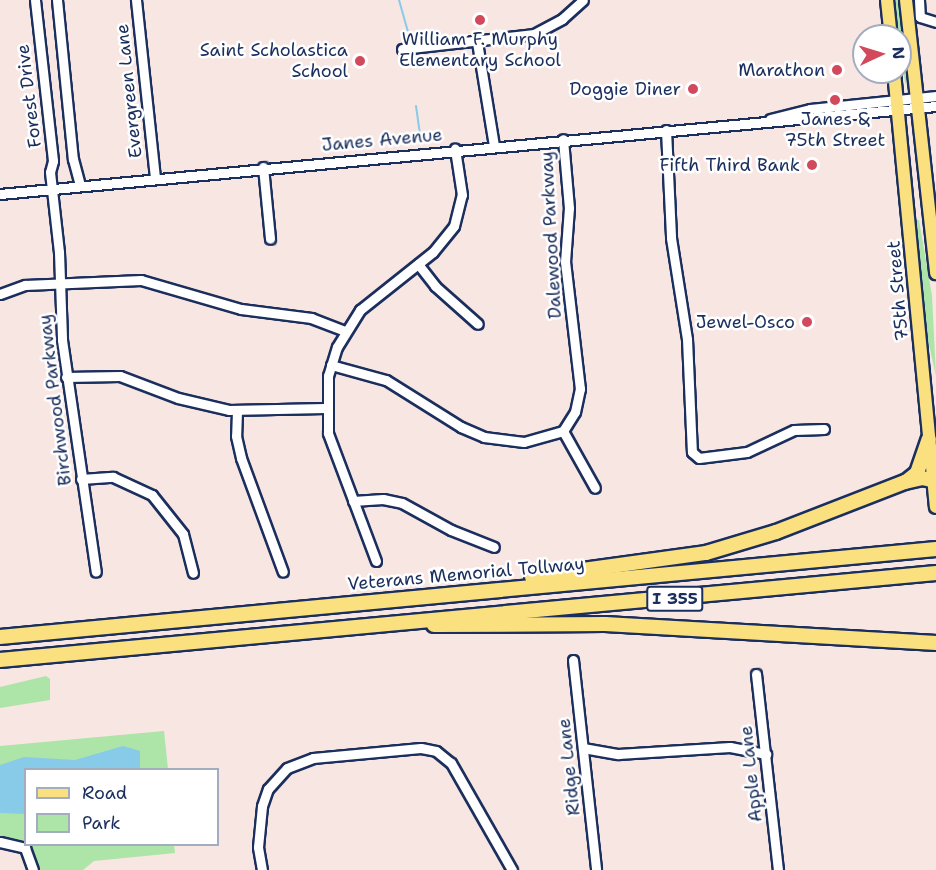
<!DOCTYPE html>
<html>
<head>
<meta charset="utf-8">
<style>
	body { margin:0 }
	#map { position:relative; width:936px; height:870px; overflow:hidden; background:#f8e6e3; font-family:"Shantell Sans",sans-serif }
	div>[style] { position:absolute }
	.green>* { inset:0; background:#ade4a7 }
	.water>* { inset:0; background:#88cbe9 }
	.stream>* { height:2px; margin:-1px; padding:0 1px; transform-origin:1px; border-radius:1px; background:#88cbe9 }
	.roads { filter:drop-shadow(2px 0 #1b2f5e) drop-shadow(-2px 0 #1b2f5e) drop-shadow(0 2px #1b2f5e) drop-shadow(0 -2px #1b2f5e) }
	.minor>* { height:9px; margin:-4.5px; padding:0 4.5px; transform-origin:4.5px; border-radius:4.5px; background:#fff }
	.major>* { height:12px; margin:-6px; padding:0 6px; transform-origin:6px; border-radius:6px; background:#fbe080 }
	.highway>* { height:14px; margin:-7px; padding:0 7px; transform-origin:7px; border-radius:7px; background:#fbe080 }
	.dots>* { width:16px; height:16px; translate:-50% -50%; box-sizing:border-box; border:3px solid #fff; border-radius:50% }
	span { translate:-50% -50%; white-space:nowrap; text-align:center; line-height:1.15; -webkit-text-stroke:5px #fff; paint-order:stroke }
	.shield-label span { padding:2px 4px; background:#fff; border:2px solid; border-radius:4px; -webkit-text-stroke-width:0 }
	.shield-label { font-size:16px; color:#1b2f5e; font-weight:700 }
	.poi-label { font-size:18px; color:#1b2f5e }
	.right { translate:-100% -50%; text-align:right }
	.street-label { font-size:18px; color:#1b2f5e }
	.legend { position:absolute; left:24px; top:768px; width:195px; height:78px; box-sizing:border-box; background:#fff; border:2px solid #a4acbf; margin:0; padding:8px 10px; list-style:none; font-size:18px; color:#1b2f5e }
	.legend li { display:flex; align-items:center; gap:12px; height:30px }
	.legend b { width:30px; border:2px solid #a4acbf }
	.north { position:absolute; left:852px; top:24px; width:60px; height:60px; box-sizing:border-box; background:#fff; border:2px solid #a4acbf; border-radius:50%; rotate:86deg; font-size:16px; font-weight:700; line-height:24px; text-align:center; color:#1b2f5e }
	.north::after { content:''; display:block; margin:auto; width:21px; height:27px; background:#d1495b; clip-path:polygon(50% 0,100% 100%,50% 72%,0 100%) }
</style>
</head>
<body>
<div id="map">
	<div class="green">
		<i style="clip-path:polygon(894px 0,900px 0,907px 85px,905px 83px)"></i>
		<i style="clip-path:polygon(915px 220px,919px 220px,932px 296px,936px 376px,925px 327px)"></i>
		<i style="clip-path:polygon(46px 676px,50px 679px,50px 700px,0 708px,0 687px)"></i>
		<i style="clip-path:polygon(164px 731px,168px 769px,26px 770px,25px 841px,0 836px,0 746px)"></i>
		<i style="clip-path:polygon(29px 845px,174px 845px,175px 853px,94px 861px,83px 870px,37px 870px)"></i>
	</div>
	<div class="water">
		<i style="clip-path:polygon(123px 746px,140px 751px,140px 769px,26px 770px,25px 814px,0 813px,0 765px,24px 757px,75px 760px)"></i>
	</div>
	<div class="stream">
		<i style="left:399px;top:0;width:48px;rotate:74.2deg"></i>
		<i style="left:416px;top:106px;width:28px;rotate:82deg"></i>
	</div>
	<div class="roads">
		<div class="minor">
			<i style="left:35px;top:0;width:162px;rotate:83.6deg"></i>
			<i style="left:53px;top:161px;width:11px;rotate:105deg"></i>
			<i style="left:50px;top:172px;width:81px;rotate:83.6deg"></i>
			<i style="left:59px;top:252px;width:88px;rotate:88deg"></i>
			<i style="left:62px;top:340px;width:234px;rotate:81.7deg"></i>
			<i style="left:57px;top:0;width:160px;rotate:84.3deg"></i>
			<i style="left:73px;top:159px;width:28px;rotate:75deg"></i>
			<i style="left:136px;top:0;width:180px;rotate:83.9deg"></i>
			<i style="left:919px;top:0;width:17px;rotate:87deg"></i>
			<i style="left:920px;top:17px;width:17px;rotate:17deg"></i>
			<i style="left:477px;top:42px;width:105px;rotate:80.7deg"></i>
			<i style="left:402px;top:49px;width:133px;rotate:-6.5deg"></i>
			<i style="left:534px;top:34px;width:32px;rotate:-28deg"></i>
			<i style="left:562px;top:19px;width:28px;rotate:-42deg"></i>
			<i style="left:770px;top:119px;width:41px;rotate:-14deg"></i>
			<i style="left:810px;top:109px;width:127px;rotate:-5.9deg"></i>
			<i style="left:666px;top:130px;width:108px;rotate:87.3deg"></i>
			<i style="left:671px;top:238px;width:102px;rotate:81deg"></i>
			<i style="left:687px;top:339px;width:113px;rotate:87.5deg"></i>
			<i style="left:692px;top:452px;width:9px;rotate:41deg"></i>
			<i style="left:699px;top:458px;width:48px;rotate:-7.1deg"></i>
			<i style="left:747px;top:452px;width:52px;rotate:-25.1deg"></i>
			<i style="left:794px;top:430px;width:30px;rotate:-2deg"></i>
			<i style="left:263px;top:167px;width:72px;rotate:84.4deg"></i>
			<i style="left:0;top:194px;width:940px;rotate:-5.37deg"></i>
			<i style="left:418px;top:264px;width:28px;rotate:52deg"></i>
			<i style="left:435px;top:286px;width:57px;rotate:41.5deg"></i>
			<i style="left:0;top:294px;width:27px;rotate:-20deg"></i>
			<i style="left:25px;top:285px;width:116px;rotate:-2.5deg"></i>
			<i style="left:141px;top:280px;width:104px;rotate:16.2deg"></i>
			<i style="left:241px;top:309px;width:71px;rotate:7.3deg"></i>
			<i style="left:311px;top:318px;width:36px;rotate:21deg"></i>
			<i style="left:331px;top:365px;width:57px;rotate:15.3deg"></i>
			<i style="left:386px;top:380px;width:89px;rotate:32.1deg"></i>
			<i style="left:461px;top:427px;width:25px;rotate:23deg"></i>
			<i style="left:484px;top:437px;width:40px;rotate:7.1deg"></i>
			<i style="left:524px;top:442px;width:41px;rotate:-15.8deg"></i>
			<i style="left:563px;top:431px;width:22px;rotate:-58deg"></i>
			<i style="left:575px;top:412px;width:24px;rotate:-78deg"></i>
			<i style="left:580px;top:389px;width:128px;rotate:-96.7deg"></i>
			<i style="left:565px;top:262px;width:54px;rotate:-85.8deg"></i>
			<i style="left:569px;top:208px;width:69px;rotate:-95deg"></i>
			<i style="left:66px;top:377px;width:54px;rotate:-1.1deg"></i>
			<i style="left:120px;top:376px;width:62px;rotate:20.8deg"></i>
			<i style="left:178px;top:398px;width:52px;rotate:13.2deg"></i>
			<i style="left:229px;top:410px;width:96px;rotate:-1.2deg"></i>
			<i style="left:237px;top:411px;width:25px;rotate:92deg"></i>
			<i style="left:236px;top:436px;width:23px;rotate:77deg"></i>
			<i style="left:241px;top:458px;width:121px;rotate:69.8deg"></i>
			<i style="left:563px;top:431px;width:65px;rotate:60.7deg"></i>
			<i style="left:81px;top:479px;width:32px;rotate:-4deg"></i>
			<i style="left:113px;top:477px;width:43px;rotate:24.8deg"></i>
			<i style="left:152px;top:495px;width:50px;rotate:51.5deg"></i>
			<i style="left:183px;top:534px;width:40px;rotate:75.6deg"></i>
			<i style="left:353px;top:501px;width:30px;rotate:-4deg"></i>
			<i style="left:383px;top:499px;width:19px;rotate:12deg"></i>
			<i style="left:402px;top:503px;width:56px;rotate:28.9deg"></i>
			<i style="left:451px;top:530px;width:46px;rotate:21.6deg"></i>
			<i style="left:376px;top:561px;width:137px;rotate:-110.6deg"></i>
			<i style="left:328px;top:433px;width:57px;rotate:-90deg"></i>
			<i style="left:328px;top:376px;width:30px;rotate:-73deg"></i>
			<i style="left:337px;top:347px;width:44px;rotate:-58.1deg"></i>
			<i style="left:360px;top:310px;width:93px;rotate:-38.5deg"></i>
			<i style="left:433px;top:252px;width:33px;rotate:-51deg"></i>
			<i style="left:454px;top:226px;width:32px;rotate:-76deg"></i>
			<i style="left:462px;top:195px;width:47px;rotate:-98.7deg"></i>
			<i style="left:573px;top:660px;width:211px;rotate:83.7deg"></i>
			<i style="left:756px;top:674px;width:197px;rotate:83.6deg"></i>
			<i style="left:583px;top:748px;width:36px;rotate:10deg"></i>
			<i style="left:618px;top:754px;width:112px;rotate:-3.6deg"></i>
			<i style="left:730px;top:747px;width:37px;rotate:11deg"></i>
			<i style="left:0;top:842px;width:26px;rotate:13deg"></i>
			<i style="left:25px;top:848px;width:23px;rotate:70deg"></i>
			<i style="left:262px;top:870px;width:23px;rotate:-100deg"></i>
			<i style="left:258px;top:847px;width:41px;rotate:-84.4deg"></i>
			<i style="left:262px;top:806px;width:18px;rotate:-71deg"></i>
			<i style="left:268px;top:789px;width:28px;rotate:-48deg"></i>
			<i style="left:287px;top:768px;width:28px;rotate:-21deg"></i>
			<i style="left:313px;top:758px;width:108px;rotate:-5.3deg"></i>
			<i style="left:421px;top:748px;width:15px;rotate:11deg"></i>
			<i style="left:436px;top:751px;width:19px;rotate:39deg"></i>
			<i style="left:451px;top:763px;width:123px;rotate:60.3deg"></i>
		</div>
		<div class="major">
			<i style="left:887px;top:0;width:36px;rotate:84deg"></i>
			<i style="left:906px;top:0;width:275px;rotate:83.7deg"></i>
			<i style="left:894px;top:72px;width:437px;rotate:84.5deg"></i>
		</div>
		<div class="highway">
			<i style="left:907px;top:481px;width:13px;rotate:-39deg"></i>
			<i style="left:917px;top:473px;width:36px;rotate:-71deg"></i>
			<i style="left:532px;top:577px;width:176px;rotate:-7.9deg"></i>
			<i style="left:706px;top:553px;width:73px;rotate:-16.7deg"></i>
			<i style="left:776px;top:532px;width:138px;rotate:-21.2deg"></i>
			<i style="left:905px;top:482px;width:17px;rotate:-13deg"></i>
			<i style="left:922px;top:478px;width:14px;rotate:12deg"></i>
			<i style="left:434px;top:625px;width:171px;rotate:-0.3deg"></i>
			<i style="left:605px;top:624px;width:332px;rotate:3.3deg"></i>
			<i style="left:0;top:637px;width:940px;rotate:-5.37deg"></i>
			<i style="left:0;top:660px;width:940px;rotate:-5.31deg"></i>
		</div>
	</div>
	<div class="dots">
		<i style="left:480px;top:20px;background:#d1495b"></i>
		<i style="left:360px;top:61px;background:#d1495b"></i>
		<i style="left:837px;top:70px;background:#d1495b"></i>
		<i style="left:693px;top:89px;background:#d1495b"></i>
		<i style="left:835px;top:100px;background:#d1495b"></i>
		<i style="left:812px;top:165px;background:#d1495b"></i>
		<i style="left:807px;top:322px;background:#d1495b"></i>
	</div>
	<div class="shield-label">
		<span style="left:675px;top:599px">I 355</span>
	</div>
	<div class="poi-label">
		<span style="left:480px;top:50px">William F. Murphy<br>Elementary School</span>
		<span class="right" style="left:348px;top:61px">Saint Scholastica<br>School</span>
		<span class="right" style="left:825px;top:70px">Marathon</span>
		<span class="right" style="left:681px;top:89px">Doggie Diner</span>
		<span style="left:835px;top:130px">Janes &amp;<br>75th Street</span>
		<span class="right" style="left:800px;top:165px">Fifth Third Bank</span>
		<span class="right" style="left:795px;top:322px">Jewel-Osco</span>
	</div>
	<div class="street-label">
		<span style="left:129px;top:91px;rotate:-96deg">Evergreen Lane</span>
		<span style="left:29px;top:96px;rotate:-97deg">Forest Drive</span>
		<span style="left:382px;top:140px;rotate:-5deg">Janes Avenue</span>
		<span style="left:551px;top:235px;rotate:-93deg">Dalewood Parkway</span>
		<span style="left:898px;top:291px;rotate:-95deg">75th Street</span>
		<span style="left:55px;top:400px;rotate:-97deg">Birchwood Parkway</span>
		<span style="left:466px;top:574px;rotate:-5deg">Veterans Memorial Tollway</span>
		<span style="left:569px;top:767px;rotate:-96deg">Ridge Lane</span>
		<span style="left:751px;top:774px;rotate:-96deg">Apple Lane</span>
	</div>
	<ul class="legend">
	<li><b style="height:8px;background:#fbe080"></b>Road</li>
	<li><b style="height:16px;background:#ade4a7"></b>Park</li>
	</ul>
	<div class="north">N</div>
</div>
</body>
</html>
